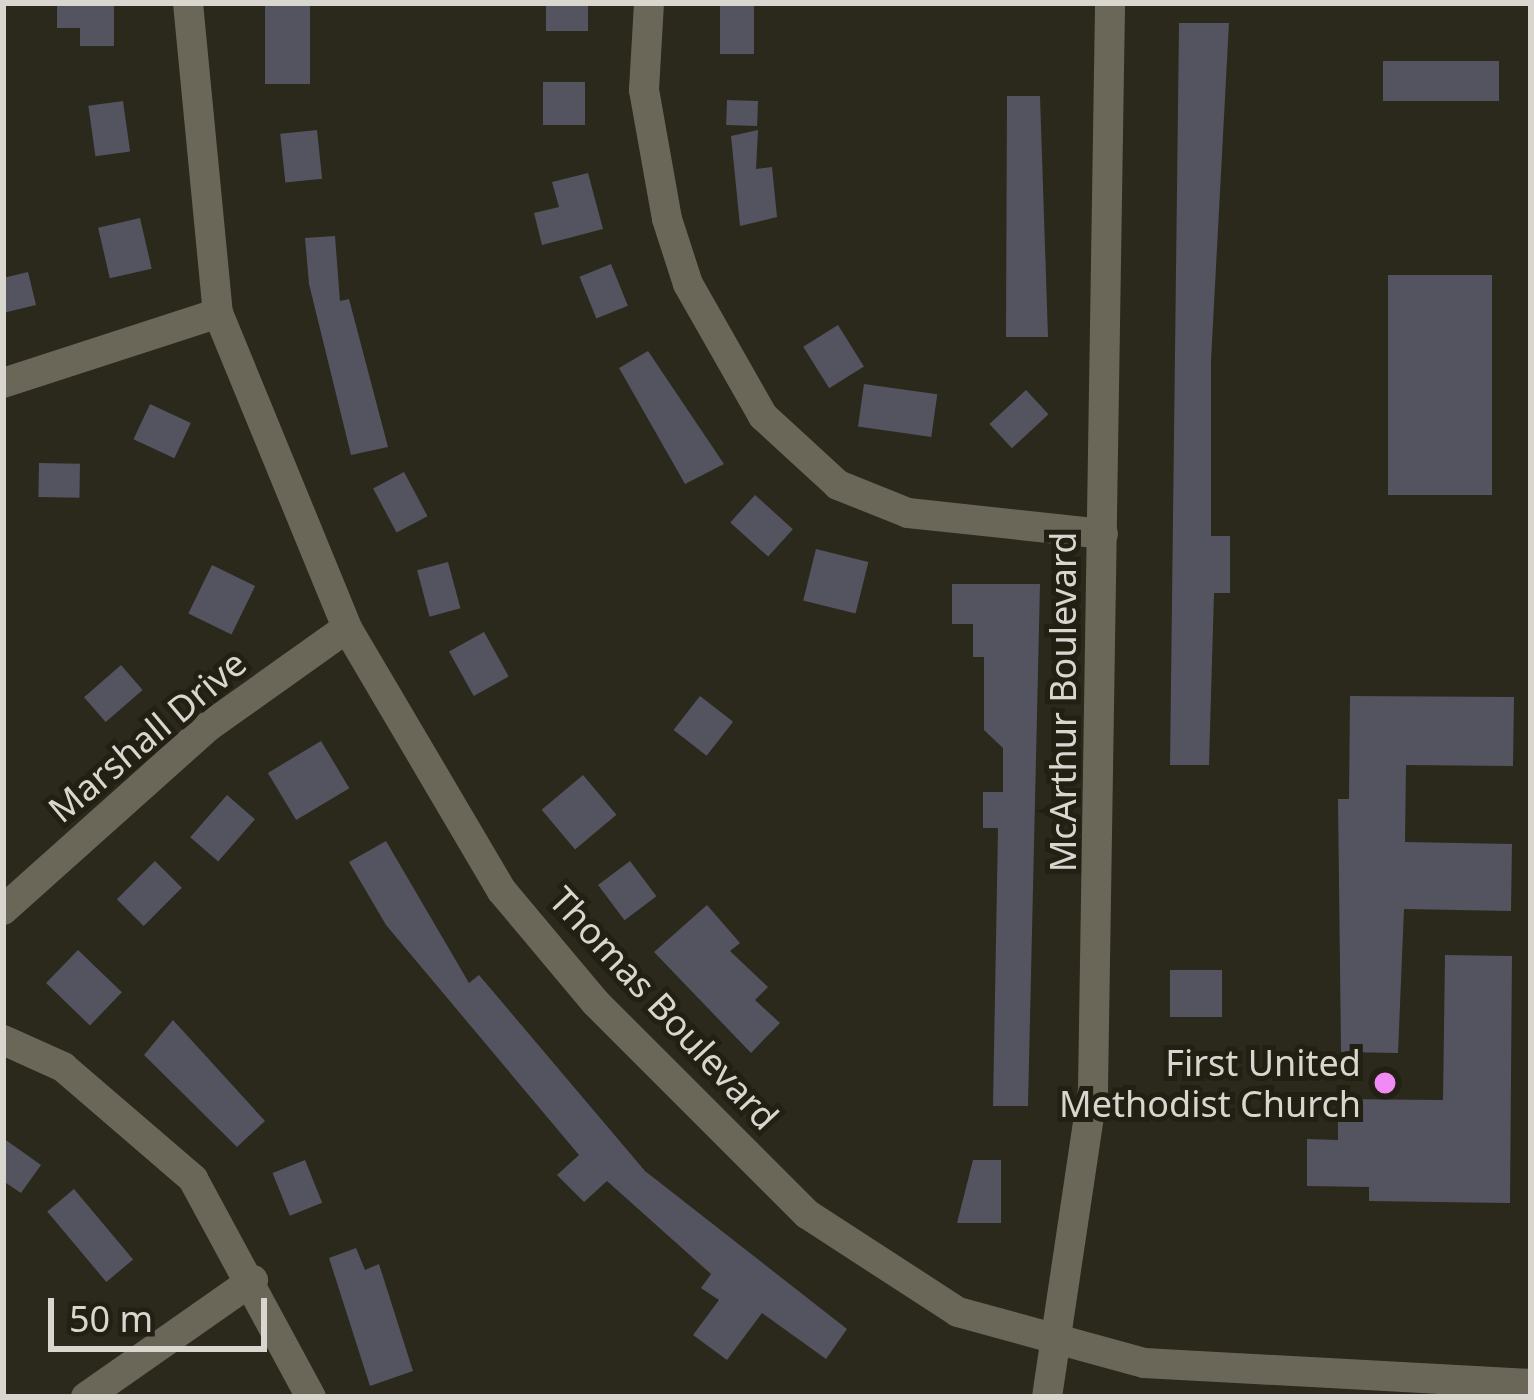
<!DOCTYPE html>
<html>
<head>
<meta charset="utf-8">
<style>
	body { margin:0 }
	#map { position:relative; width:1534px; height:1400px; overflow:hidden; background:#2b281c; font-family:"Noto Sans",sans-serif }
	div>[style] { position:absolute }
	.building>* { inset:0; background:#545360; transform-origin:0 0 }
	.minor>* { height:30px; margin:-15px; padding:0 15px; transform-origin:15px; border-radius:15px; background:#6a6658 }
	.dots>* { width:33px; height:33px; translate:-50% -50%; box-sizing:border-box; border:6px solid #221f13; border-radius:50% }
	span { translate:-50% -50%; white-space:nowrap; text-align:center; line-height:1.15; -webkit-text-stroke:10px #221f13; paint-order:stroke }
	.street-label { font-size:36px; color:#d8d6cf }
	.poi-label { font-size:36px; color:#d8d6cf }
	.right { translate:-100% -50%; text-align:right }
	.frame { position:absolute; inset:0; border:6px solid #d8d6cf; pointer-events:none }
	.scale { position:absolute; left:48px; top:1298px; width:219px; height:54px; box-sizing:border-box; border:6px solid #d8d6cf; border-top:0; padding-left:15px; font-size:36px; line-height:42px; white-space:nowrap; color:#d8d6cf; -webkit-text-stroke:9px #221f13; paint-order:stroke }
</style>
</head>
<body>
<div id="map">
	<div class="building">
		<i style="clip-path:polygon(57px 3px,114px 3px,114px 46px,80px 46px,80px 28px,57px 28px)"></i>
		<i style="left:265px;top:3px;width:45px;height:81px"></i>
		<i style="left:546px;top:3px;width:42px;height:28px"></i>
		<i style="left:754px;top:4px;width:50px;height:34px;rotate:90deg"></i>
		<i style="clip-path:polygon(1179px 23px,1229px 23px,1211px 361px,1211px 536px,1230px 536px,1230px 593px,1214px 593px,1209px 765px,1170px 765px)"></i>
		<i style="left:1499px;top:61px;width:40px;height:116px;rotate:90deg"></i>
		<i style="left:543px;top:82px;width:42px;height:43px"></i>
		<i style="clip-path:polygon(1007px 96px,1040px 96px,1048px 337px,1006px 337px)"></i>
		<i style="left:727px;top:100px;width:31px;height:25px;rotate:2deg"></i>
		<i style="left:123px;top:101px;width:51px;height:35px;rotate:82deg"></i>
		<i style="left:317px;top:130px;width:49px;height:37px;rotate:84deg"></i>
		<i style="clip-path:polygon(758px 130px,756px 169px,772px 167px,777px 217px,740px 226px,731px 136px)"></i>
		<i style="clip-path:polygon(588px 173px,603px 229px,542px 245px,534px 213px,559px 207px,552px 182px)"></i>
		<i style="left:140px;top:218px;width:52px;height:43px;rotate:77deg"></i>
		<i style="clip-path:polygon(335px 236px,340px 301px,349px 299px,388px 447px,351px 455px,309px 284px,305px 238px)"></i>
		<i style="left:611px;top:264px;width:45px;height:34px;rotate:68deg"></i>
		<i style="clip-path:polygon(28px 272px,36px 305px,3px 313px,3px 278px)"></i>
		<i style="left:1492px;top:275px;width:220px;height:104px;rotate:90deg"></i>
		<i style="left:838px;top:325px;width:49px;height:41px;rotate:58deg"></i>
		<i style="clip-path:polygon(648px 351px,724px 464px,685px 484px,619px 368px)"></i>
		<i style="left:864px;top:384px;width:74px;height:43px;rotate:8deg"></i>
		<i style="left:1026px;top:390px;width:33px;height:50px;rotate:47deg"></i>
		<i style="left:150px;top:404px;width:45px;height:39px;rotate:25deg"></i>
		<i style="left:39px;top:463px;width:41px;height:34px;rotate:1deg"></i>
		<i style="left:404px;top:472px;width:50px;height:35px;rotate:62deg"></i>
		<i style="left:755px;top:495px;width:51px;height:37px;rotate:42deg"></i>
		<i style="left:816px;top:549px;width:54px;height:53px;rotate:14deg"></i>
		<i style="left:448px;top:562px;width:48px;height:32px;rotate:75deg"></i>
		<i style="left:212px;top:565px;width:48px;height:54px;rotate:26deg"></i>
		<i style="clip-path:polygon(952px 584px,1040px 584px,1028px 1106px,993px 1106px,998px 828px,983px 828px,983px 792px,1003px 792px,1003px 748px,984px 730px,984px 657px,973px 657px,973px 624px,952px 624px)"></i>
		<i style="left:484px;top:632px;width:51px;height:40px;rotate:61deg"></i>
		<i style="left:121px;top:665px;width:33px;height:49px;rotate:49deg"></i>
		<i style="left:700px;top:696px;width:42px;height:43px;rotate:38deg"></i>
		<i style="clip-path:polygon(1350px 696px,1514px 697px,1513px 766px,1406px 765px,1405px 842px,1512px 844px,1511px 911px,1404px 909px,1398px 1053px,1341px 1052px,1338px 799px,1349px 799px)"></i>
		<i style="left:321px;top:741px;width:55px;height:62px;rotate:59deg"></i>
		<i style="left:583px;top:775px;width:52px;height:54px;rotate:50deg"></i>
		<i style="left:227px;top:795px;width:37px;height:56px;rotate:41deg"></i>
		<i style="clip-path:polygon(386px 841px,469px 983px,479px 975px,645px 1171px,847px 1329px,826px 1359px,762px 1313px,727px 1360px,693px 1335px,719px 1300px,701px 1288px,711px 1274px,607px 1181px,584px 1202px,557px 1175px,579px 1155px,386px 925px,349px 862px)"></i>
		<i style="left:155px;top:861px;width:38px;height:54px;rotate:45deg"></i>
		<i style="left:630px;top:861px;width:44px;height:40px;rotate:53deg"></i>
		<i style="clip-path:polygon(707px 905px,740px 943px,730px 951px,768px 987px,755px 1000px,780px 1023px,751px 1053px,654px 952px)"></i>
		<i style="left:78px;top:950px;width:61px;height:46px;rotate:44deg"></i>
		<i style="clip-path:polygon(1445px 955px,1512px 956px,1510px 1203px,1369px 1201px,1369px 1187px,1307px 1186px,1307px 1139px,1338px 1140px,1338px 1099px,1443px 1100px)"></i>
		<i style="left:1170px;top:970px;width:52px;height:47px"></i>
		<i style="clip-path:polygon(173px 1020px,265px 1121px,237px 1147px,144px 1055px)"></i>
		<i style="clip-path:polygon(3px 1138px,41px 1165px,21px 1193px,3px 1181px)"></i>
		<i style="left:305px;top:1160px;width:46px;height:35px;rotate:68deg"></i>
		<i style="clip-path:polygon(973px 1160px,1001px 1160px,1001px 1223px,957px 1223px)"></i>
		<i style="left:74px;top:1189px;width:92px;height:35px;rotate:50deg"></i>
		<i style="clip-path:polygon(356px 1248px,365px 1270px,379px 1264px,413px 1371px,370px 1386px,329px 1258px)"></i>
	</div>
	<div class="minor">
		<i style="left:188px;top:3px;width:311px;rotate:84.5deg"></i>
		<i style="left:218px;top:313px;width:340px;rotate:67.7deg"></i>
		<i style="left:347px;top:628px;width:305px;rotate:59.5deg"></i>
		<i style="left:502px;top:891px;width:145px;rotate:50deg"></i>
		<i style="left:595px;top:1002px;width:300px;rotate:45deg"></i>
		<i style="left:807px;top:1214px;width:180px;rotate:33deg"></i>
		<i style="left:958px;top:1312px;width:193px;rotate:15.3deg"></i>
		<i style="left:1144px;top:1363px;width:388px;rotate:3.1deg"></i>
		<i style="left:649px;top:3px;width:87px;rotate:93.3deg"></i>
		<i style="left:644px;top:90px;width:131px;rotate:79.9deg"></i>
		<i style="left:667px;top:219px;width:68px;rotate:72.1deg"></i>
		<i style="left:688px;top:284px;width:152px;rotate:60.4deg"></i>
		<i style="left:763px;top:416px;width:102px;rotate:42.6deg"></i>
		<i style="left:838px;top:485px;width:75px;rotate:21.8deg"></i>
		<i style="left:908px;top:513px;width:196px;rotate:6.1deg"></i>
		<i style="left:3px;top:383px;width:226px;rotate:-18deg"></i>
		<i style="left:3px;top:910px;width:276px;rotate:-41.8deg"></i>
		<i style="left:209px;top:726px;width:169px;rotate:-35.4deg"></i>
		<i style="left:3px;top:1040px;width:66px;rotate:24.2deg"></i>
		<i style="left:63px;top:1067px;width:172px;rotate:40.7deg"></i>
		<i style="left:193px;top:1179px;width:248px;rotate:61.6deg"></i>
		<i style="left:86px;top:1397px;width:204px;rotate:-35deg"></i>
		<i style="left:1047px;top:1397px;width:311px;rotate:-81.5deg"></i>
		<i style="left:1093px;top:1089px;width:1086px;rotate:-89.1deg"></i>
	</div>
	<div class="dots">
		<i style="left:1385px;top:1083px;background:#f18af4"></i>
	</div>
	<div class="street-label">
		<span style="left:1063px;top:702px;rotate:-90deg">McArthur Boulevard</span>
		<span style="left:147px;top:736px;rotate:-40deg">Marshall Drive</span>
		<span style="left:664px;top:1008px;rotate:47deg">Thomas Boulevard</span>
	</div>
	<div class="poi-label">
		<span class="right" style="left:1361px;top:1083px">First United<br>Methodist Church</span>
	</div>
	<div class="frame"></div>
	<div class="scale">50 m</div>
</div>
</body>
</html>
